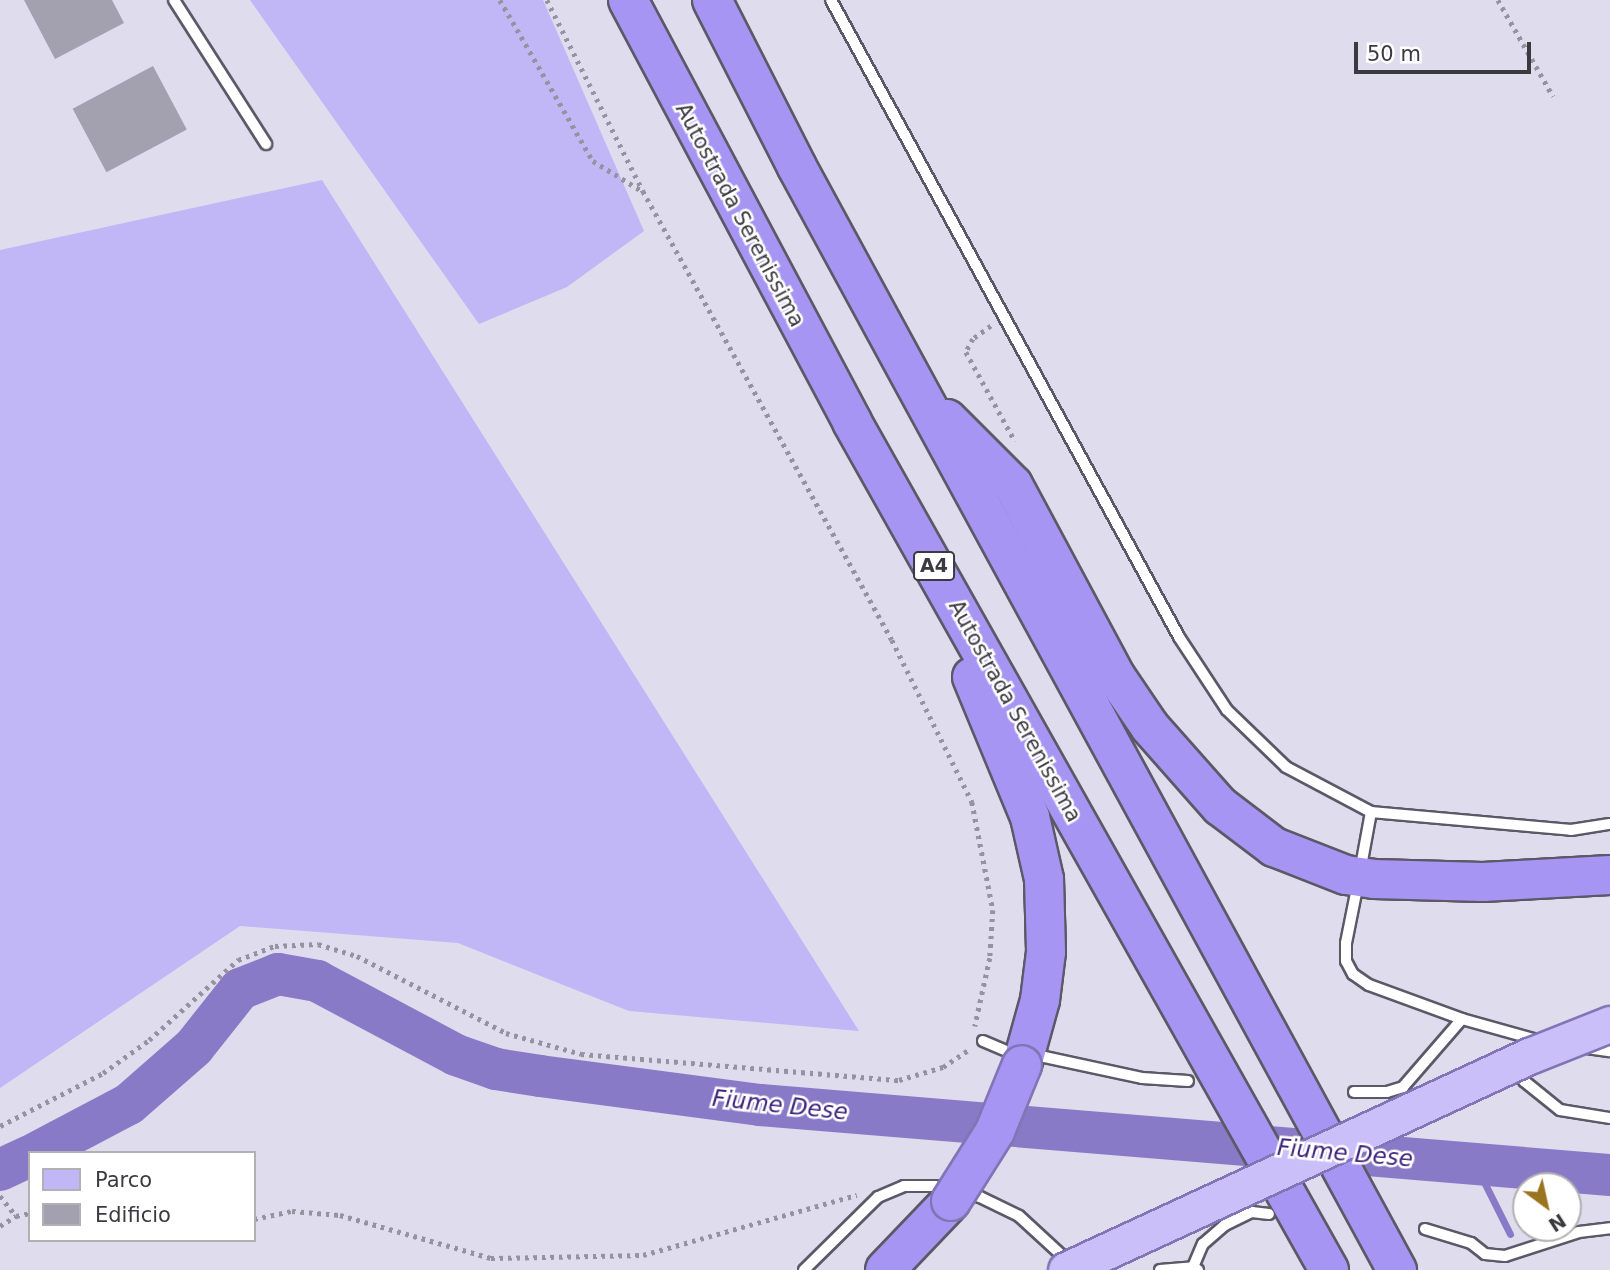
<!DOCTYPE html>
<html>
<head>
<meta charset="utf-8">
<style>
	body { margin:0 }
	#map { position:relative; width:1610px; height:1270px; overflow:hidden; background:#dedced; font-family:"DejaVu Sans",sans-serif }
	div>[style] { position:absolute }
	.green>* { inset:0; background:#c1b7f6 }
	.stream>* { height:7px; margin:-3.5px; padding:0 3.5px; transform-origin:3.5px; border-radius:3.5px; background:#887ac6 }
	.river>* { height:42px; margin:-21px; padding:0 21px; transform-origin:21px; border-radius:21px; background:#887ac6 }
	.building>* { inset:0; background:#a3a1b0; transform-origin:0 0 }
	.path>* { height:4.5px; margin-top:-2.25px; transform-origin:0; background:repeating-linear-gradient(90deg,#9593a0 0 3.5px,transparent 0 8.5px) }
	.roads { filter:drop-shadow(2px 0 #5b5967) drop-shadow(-2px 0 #5b5967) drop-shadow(0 2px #5b5967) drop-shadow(0 -2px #5b5967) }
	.service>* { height:10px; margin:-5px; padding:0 5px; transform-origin:5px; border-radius:5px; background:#fff }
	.motorway>* { height:38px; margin:-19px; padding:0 19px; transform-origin:19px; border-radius:19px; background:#a795f3 }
	.bridges { filter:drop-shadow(2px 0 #8175b5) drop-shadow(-2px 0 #8175b5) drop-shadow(0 2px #8175b5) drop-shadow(0 -2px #8175b5) }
	.primary-bridge>* { height:35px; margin:-17.5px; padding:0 17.5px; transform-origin:17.5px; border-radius:17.5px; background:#cabff8 }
	.motorway-bridge>* { height:38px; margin:-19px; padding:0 19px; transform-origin:19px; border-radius:19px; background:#a795f3 }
	span { translate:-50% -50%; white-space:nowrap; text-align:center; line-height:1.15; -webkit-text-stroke:5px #fff; paint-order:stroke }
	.shield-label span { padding:2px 5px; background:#fff; border:2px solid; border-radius:5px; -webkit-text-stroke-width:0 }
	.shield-label { font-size:19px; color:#3b3a41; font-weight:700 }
	.street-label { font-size:21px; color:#3b3a41 }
	.water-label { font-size:23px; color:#3f237d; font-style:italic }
	.legend { position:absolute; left:28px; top:1151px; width:228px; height:91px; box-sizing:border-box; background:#fff; border:2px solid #b1b0b3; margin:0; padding:9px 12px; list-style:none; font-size:21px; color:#3b3a41 }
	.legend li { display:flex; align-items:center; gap:14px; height:35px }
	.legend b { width:35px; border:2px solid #b1b0b3 }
	.north { position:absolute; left:1512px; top:1172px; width:70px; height:70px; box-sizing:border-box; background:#fff; border:2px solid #b1b0b3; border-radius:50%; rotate:147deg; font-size:19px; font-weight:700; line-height:28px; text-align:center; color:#3b3a41 }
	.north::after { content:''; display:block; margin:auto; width:24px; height:32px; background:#9b7420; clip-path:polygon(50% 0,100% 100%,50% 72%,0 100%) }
	.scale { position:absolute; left:1354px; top:42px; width:177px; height:32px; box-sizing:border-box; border:4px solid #3b3a41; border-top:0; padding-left:9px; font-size:21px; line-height:24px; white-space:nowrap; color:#3b3a41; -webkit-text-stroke:5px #fff; paint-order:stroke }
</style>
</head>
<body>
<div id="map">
	<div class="green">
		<i style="clip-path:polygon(250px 0,543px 0,644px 231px,567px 287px,479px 324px)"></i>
		<i style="clip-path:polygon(322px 180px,859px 1031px,629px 1011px,458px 943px,240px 926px,0 1088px,0 250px)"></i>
	</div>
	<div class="stream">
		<i style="left:1476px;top:1166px;width:76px;rotate:63.4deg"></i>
	</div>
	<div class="river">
		<i style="left:36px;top:1153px;width:105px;rotate:-27.8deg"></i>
		<i style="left:129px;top:1104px;width:86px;rotate:-41.2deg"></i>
		<i style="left:194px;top:1047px;width:74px;rotate:-51.6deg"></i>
		<i style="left:240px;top:989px;width:41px;rotate:-21.5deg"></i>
		<i style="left:278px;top:974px;width:40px;rotate:10deg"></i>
		<i style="left:317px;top:981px;width:157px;rotate:28deg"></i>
		<i style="left:456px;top:1055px;width:42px;rotate:19.3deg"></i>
		<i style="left:496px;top:1069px;width:45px;rotate:9deg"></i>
		<i style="left:540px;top:1076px;width:222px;rotate:7.5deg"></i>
		<i style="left:760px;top:1105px;width:853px;rotate:4.71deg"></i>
		<i style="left:0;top:1170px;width:33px;rotate:-25deg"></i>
	</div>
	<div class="building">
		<i style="clip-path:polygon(24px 0,112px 0,124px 23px,55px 59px)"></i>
		<i style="left:153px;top:66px;width:72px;height:91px;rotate:62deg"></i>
	</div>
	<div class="path">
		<i style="left:500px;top:0;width:186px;rotate:60deg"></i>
		<i style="left:593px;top:161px;width:57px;rotate:31.5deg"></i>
		<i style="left:547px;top:0;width:214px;rotate:63.3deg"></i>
		<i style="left:643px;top:191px;width:513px;rotate:60.99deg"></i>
		<i style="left:892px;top:640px;width:181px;rotate:63.7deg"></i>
		<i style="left:972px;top:802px;width:110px;rotate:79deg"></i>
		<i style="left:993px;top:910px;width:48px;rotate:93.6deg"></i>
		<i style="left:990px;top:958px;width:70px;rotate:102.4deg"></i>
		<i style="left:1498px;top:0;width:111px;rotate:60.2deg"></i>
		<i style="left:991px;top:326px;width:22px;rotate:144deg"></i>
		<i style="left:973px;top:339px;width:15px;rotate:118deg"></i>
		<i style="left:966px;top:352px;width:102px;rotate:61.2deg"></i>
		<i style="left:0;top:1126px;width:116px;rotate:-27.2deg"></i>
		<i style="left:103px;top:1073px;width:57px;rotate:-35.7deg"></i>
		<i style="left:149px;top:1040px;width:120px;rotate:-42deg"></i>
		<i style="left:238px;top:960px;width:40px;rotate:-21deg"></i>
		<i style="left:275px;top:946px;width:43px;rotate:-2.7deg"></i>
		<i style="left:318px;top:944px;width:41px;rotate:17.1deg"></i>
		<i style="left:357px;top:956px;width:168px;rotate:27.3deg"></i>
		<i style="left:506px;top:1033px;width:78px;rotate:15.6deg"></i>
		<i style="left:581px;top:1054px;width:319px;rotate:4.7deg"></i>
		<i style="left:899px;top:1080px;width:46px;rotate:-16.5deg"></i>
		<i style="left:943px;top:1067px;width:32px;rotate:-34deg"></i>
		<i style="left:0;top:1196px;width:26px;rotate:51deg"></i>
		<i style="left:16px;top:1216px;width:14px;rotate:-12deg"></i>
		<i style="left:254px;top:1219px;width:39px;rotate:-12deg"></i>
		<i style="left:292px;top:1211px;width:48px;rotate:4.8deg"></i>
		<i style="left:340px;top:1215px;width:157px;rotate:15.9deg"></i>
		<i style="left:491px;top:1258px;width:152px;rotate:-1.1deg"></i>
		<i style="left:643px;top:1255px;width:222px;rotate:-15.7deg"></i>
		<i style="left:0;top:1226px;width:19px;rotate:-32deg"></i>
	</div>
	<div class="roads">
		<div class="service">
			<i style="left:174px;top:0;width:171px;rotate:57.4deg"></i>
			<i style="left:831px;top:0;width:726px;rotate:61.35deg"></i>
			<i style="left:1179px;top:637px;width:87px;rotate:56.7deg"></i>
			<i style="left:1227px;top:710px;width:82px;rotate:44deg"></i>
			<i style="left:1286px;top:767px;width:96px;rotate:27.9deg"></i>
			<i style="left:1371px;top:812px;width:201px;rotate:5.1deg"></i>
			<i style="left:1571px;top:830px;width:39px;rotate:-9deg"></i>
			<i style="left:1362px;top:861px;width:50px;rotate:-79.6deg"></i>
			<i style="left:1356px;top:893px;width:51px;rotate:101.3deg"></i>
			<i style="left:1346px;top:943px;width:18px;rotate:90deg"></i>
			<i style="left:1346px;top:961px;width:15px;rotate:62deg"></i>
			<i style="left:1353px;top:974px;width:19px;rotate:35deg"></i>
			<i style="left:1369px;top:985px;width:99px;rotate:20.1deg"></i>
			<i style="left:1462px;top:1019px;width:78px;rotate:15.6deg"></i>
			<i style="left:983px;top:1041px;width:23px;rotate:23deg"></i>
			<i style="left:1580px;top:1047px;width:30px;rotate:8deg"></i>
			<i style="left:1040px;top:1056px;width:104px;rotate:12.2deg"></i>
			<i style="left:1142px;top:1078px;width:46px;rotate:3.7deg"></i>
			<i style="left:1519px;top:1067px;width:15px;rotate:70deg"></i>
			<i style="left:1524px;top:1081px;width:46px;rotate:38.9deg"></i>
			<i style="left:1560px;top:1110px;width:51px;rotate:9.1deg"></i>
			<i style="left:1354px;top:1092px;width:33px"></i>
			<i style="left:1387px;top:1092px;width:17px;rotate:-17deg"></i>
			<i style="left:1403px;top:1087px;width:90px;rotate:-49.1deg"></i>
			<i style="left:1425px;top:1229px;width:48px;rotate:16.9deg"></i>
			<i style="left:1471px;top:1243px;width:18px;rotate:38deg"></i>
			<i style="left:1485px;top:1254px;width:20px;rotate:6deg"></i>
			<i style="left:1505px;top:1256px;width:78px;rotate:-18deg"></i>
			<i style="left:1579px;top:1232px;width:31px;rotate:-7deg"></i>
			<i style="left:804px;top:1270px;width:104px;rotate:-44.6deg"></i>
			<i style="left:878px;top:1197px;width:28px;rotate:-23deg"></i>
			<i style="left:904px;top:1186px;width:31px"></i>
			<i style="left:935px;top:1186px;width:46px;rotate:13.7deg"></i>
			<i style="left:980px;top:1197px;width:43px;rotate:26deg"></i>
			<i style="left:1019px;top:1216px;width:67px;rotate:42.6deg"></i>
			<i style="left:1160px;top:1270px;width:33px;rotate:-5deg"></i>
			<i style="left:1198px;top:1270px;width:6px;rotate:-149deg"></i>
			<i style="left:1193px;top:1267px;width:25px;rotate:-67deg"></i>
			<i style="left:1203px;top:1244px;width:29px;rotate:-41deg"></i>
			<i style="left:1225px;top:1225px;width:30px;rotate:-26deg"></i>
			<i style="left:1252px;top:1212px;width:17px;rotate:7deg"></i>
		</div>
		<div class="motorway">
			<i style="left:628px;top:0;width:478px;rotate:62deg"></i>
			<i style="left:852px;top:422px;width:973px;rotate:60.64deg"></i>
			<i style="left:712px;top:0;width:187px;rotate:63deg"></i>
			<i style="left:797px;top:167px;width:1256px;rotate:61.46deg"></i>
			<i style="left:947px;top:419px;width:93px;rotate:45deg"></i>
			<i style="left:1013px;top:485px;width:218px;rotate:61.8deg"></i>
			<i style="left:1116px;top:677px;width:60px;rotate:55.8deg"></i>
			<i style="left:1150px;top:727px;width:106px;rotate:48.5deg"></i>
			<i style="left:1220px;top:806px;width:68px;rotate:37.2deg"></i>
			<i style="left:1274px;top:847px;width:77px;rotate:21.3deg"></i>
			<i style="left:1346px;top:875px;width:28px;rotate:8deg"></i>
			<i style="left:1374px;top:879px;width:109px;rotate:1.6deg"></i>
			<i style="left:1483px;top:882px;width:127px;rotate:-3.2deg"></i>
			<i style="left:972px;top:677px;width:152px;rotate:67.5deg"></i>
			<i style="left:1030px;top:817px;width:64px;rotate:77.3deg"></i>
			<i style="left:1044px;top:879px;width:73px;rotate:88.4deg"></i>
			<i style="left:1046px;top:952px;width:48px;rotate:97.1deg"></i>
			<i style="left:1040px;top:1000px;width:67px;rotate:105.5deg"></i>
			<i style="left:885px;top:1270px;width:95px;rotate:-46.3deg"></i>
		</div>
	</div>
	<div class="bridges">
		<div class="primary-bridge">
			<i style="left:1066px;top:1270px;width:510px;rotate:-24.81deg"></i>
			<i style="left:1529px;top:1056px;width:87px;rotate:-21.6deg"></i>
		</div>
		<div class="motorway-bridge">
			<i style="left:951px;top:1201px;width:83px;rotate:-57.8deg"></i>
			<i style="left:995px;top:1131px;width:71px;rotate:-67.8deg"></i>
		</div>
	</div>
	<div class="shield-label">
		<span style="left:934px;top:566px">A4</span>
	</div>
	<div class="street-label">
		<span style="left:740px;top:215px;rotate:62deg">Autostrada Serenissima</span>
		<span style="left:1015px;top:711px;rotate:61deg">Autostrada Serenissima</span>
	</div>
	<div class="water-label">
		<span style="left:780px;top:1105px;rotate:6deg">Fiume Dese</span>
		<span style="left:1345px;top:1153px;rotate:5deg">Fiume Dese</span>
	</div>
	<ul class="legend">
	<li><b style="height:19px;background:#c1b7f6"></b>Parco</li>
	<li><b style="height:19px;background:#a3a1b0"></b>Edificio</li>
	</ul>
	<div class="north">N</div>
	<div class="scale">50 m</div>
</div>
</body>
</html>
